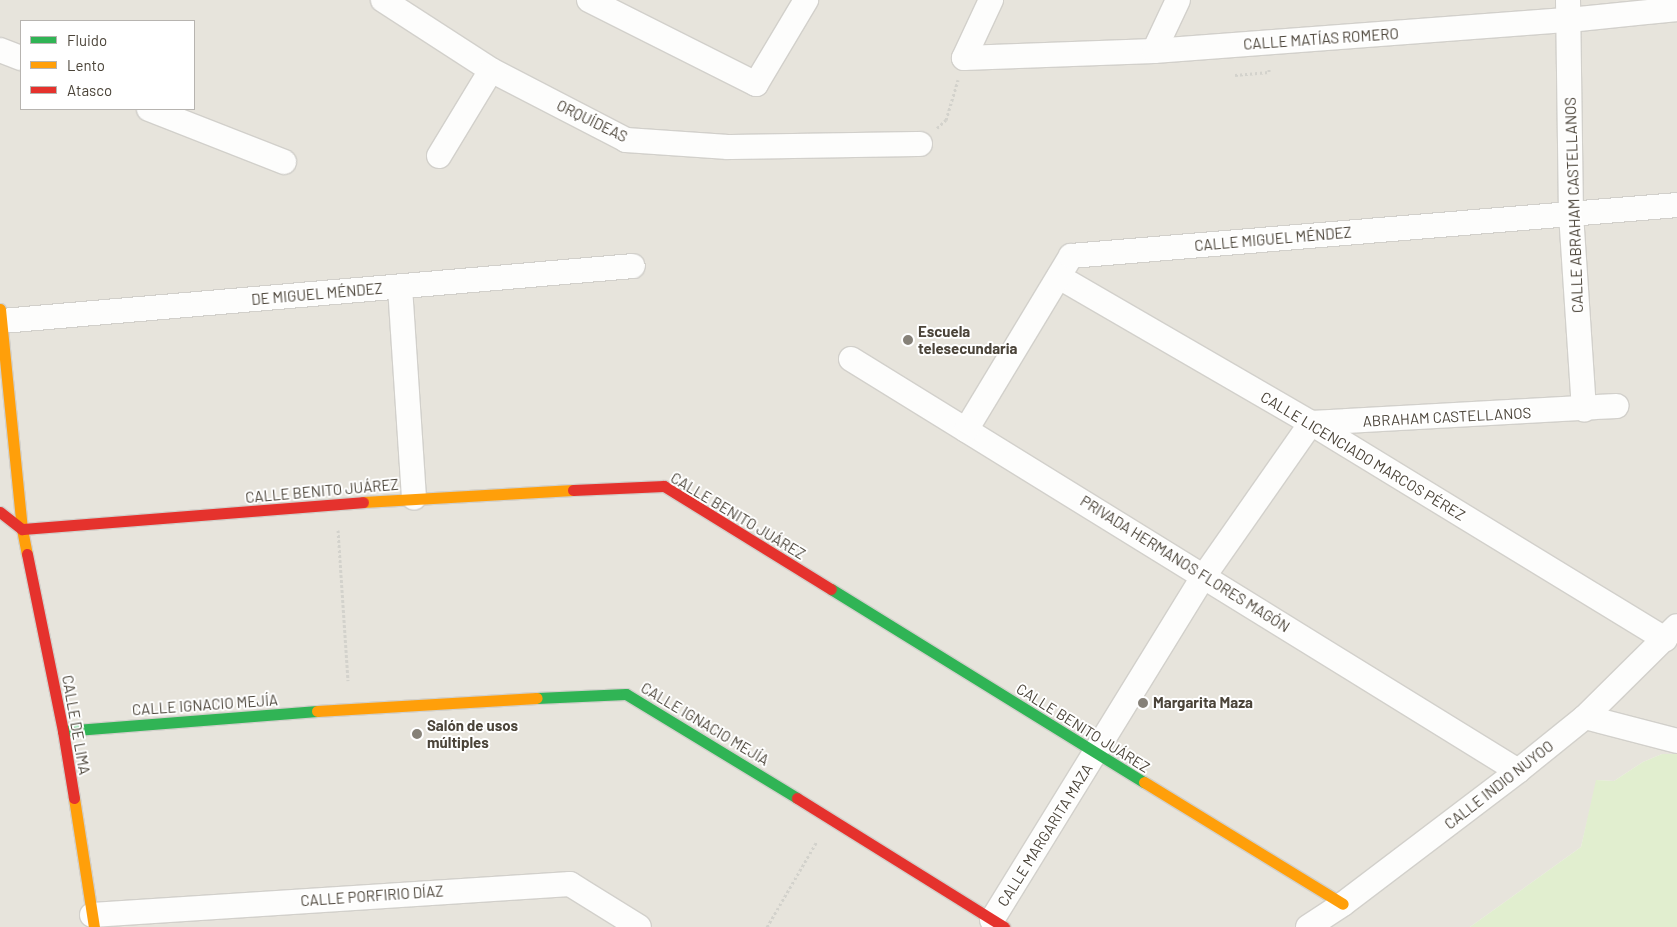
<!DOCTYPE html>
<html>
<head>
<meta charset="utf-8">
<style>
	body { margin:0 }
	#map { position:relative; width:1677px; height:927px; overflow:hidden; background:#f4f2ee; font-family:Barlow,sans-serif }
	div>[style] { position:absolute }
	.residential>* { inset:0; background:#e7e4dc }
	.green>* { inset:0; background:#e1eecf }
	.path>* { height:3px; margin-top:-1.5px; transform-origin:0; background:repeating-linear-gradient(90deg,#d3d2cc 0 2.5px,transparent 0 5px) }
	.roads { filter:drop-shadow(1px 0 #d2d0cb) drop-shadow(-1px 0 #d2d0cb) drop-shadow(0 1px #d2d0cb) drop-shadow(0 -1px #d2d0cb) }
	.street>* { height:24px; margin:-12px; padding:0 12px; transform-origin:12px; border-radius:12px; background:#fdfdfc }
	.fast>* { height:11px; margin:-5.5px; padding:0 5.5px; transform-origin:5.5px; border-radius:5.5px; background:#30b455 }
	.slow>* { height:11px; margin:-5.5px; padding:0 5.5px; transform-origin:5.5px; border-radius:5.5px; background:#ff9f0a }
	.jam>* { height:11px; margin:-5.5px; padding:0 5.5px; transform-origin:5.5px; border-radius:5.5px; background:#e5322d }
	.dots>* { width:14px; height:14px; translate:-50% -50%; box-sizing:border-box; border:2px solid #fff; border-radius:50% }
	span { translate:-50% -50%; white-space:nowrap; text-align:center; line-height:1.15; -webkit-text-stroke:4px #fff; paint-order:stroke }
	.street-label { font-size:15px; color:#4b4439 }
	.poi-label { font-size:15px; color:#4b4439; font-weight:700 }
	.left { translate:0 -50%; text-align:left }
	.legend { position:absolute; left:20px; top:20px; width:175px; height:90px; box-sizing:border-box; background:#fff; border:1px solid #b7b4b0; margin:0; padding:6px 9px; list-style:none; font-size:15px; color:#4b4439 }
	.legend li { display:flex; align-items:center; gap:10px; height:25px }
	.legend b { width:25px; border:1px solid #b7b4b0 }
</style>
</head>
<body>
<div id="map">
	<div class="residential">
		<i style="clip-path:polygon(evenodd,0 0,1677px 0,1677px 754px,1662px 754px,1643px 762px,1614px 781px,1597px 780px,1581px 847px,1470px 927px,0 927px,0 0,21px 21px,194px 21px,194px 109px,21px 109px,21px 21px)"></i>
	</div>
	<div class="green">
		<i style="clip-path:polygon(1662px 754px,1677px 754px,1677px 927px,1470px 927px,1581px 847px,1596px 780px,1614px 781px,1643px 762px)"></i>
	</div>
	<div class="path">
		<i style="left:1235px;top:75px;width:34px;rotate:-5deg"></i>
		<i style="left:1269px;top:72px;width:4px;rotate:-90deg"></i>
		<i style="left:937px;top:128px;width:12px;rotate:-42deg"></i>
		<i style="left:946px;top:120px;width:42px;rotate:-73.3deg"></i>
		<i style="left:338px;top:530px;width:151px;rotate:86.2deg"></i>
		<i style="left:767px;top:927px;width:99px;rotate:-59.8deg"></i>
	</div>
	<div class="roads">
		<div class="street">
			<i style="left:383px;top:0;width:129px;rotate:32.9deg"></i>
			<i style="left:491px;top:70px;width:152px;rotate:27.4deg"></i>
			<i style="left:626px;top:140px;width:102px;rotate:3.9deg"></i>
			<i style="left:728px;top:147px;width:192px;rotate:-0.9deg"></i>
			<i style="left:589px;top:0;width:187px;rotate:26.7deg"></i>
			<i style="left:756px;top:84px;width:98px;rotate:-59.2deg"></i>
			<i style="left:991px;top:0;width:64px;rotate:115deg"></i>
			<i style="left:964px;top:58px;width:190px;rotate:-2.1deg"></i>
			<i style="left:1154px;top:51px;width:416px;rotate:-4.3deg"></i>
			<i style="left:1569px;top:20px;width:109px;rotate:-5.8deg"></i>
			<i style="left:1568px;top:0;width:214px;rotate:89.2deg"></i>
			<i style="left:1571px;top:214px;width:196px;rotate:86.2deg"></i>
			<i style="left:0;top:50px;width:22px;rotate:21deg"></i>
			<i style="left:1154px;top:51px;width:56px;rotate:-64.8deg"></i>
			<i style="left:149px;top:109px;width:145px;rotate:21.4deg"></i>
			<i style="left:439px;top:156px;width:100px;rotate:-58.8deg"></i>
			<i style="left:1059px;top:277px;width:291px;rotate:30.1deg"></i>
			<i style="left:1311px;top:423px;width:415px;rotate:31.4deg"></i>
			<i style="left:400px;top:287px;width:211px;rotate:86.2deg"></i>
			<i style="left:2px;top:321px;width:633px;rotate:-4.98deg"></i>
			<i style="left:851px;top:359px;width:784px;rotate:31.7deg"></i>
			<i style="left:1311px;top:423px;width:306px;rotate:-3.2deg"></i>
			<i style="left:966px;top:430px;width:203px;rotate:-58.9deg"></i>
			<i style="left:1071px;top:256px;width:608px;rotate:-4.81deg"></i>
			<i style="left:1585px;top:717px;width:95px;rotate:14.6deg"></i>
			<i style="left:92px;top:915px;width:479px;rotate:-3.7deg"></i>
			<i style="left:570px;top:884px;width:81px;rotate:31.9deg"></i>
			<i style="left:992px;top:920px;width:404px;rotate:-58.4deg"></i>
			<i style="left:1204px;top:576px;width:187px;rotate:-55deg"></i>
			<i style="left:1308px;top:927px;width:42px;rotate:-33.3deg"></i>
			<i style="left:1343px;top:904px;width:220px;rotate:-37.2deg"></i>
			<i style="left:1518px;top:771px;width:86px;rotate:-38.9deg"></i>
			<i style="left:1585px;top:717px;width:129px;rotate:-44.7deg"></i>
		</div>
		<div class="fast">
			<i style="left:831px;top:589px;width:368px;rotate:31.7deg"></i>
			<i style="left:537px;top:698px;width:89px;rotate:-2.6deg"></i>
			<i style="left:626px;top:694px;width:200px;rotate:31.3deg"></i>
			<i style="left:63px;top:731px;width:255px;rotate:-4.5deg"></i>
		</div>
		<div class="slow">
			<i style="left:0;top:309px;width:221px;rotate:84.3deg"></i>
			<i style="left:22px;top:529px;width:25px;rotate:79deg"></i>
			<i style="left:363px;top:502px;width:210px;rotate:-3.3deg"></i>
			<i style="left:317px;top:711px;width:220px;rotate:-3.4deg"></i>
			<i style="left:1144px;top:782px;width:233px;rotate:31.5deg"></i>
			<i style="left:74px;top:798px;width:131px;rotate:81.2deg"></i>
		</div>
		<div class="jam">
			<i style="left:573px;top:490px;width:91px;rotate:-2.5deg"></i>
			<i style="left:664px;top:486px;width:196px;rotate:31.7deg"></i>
			<i style="left:0;top:512px;width:28px;rotate:38deg"></i>
			<i style="left:22px;top:529px;width:342px;rotate:-4.5deg"></i>
			<i style="left:27px;top:554px;width:181px;rotate:78.5deg"></i>
			<i style="left:63px;top:731px;width:68px;rotate:80.7deg"></i>
			<i style="left:797px;top:798px;width:244px;rotate:31.9deg"></i>
		</div>
	</div>
	<div class="dots">
		<i style="left:908px;top:340px;background:#868178"></i>
		<i style="left:1143px;top:703px;background:#868178"></i>
		<i style="left:417px;top:734px;background:#868178"></i>
	</div>
	<div class="street-label">
		<span style="left:1321px;top:39px;rotate:-4deg">CALLE MATÍAS ROMERO</span>
		<span style="left:592px;top:121px;rotate:26deg">ORQUÍDEAS</span>
		<span style="left:1574px;top:205px;rotate:-92deg">CALLE ABRAHAM CASTELLANOS</span>
		<span style="left:1273px;top:239px;rotate:-5deg">CALLE MIGUEL MÉNDEZ</span>
		<span style="left:317px;top:294px;rotate:-5deg">DE MIGUEL MÉNDEZ</span>
		<span style="left:1447px;top:417px;rotate:-3deg">ABRAHAM CASTELLANOS</span>
		<span style="left:1363px;top:456px;rotate:31deg">CALLE LICENCIADO MARCOS PÉREZ</span>
		<span style="left:322px;top:491px;rotate:-5deg">CALLE BENITO JUÁREZ</span>
		<span style="left:738px;top:516px;rotate:31deg">CALLE BENITO JUÁREZ</span>
		<span style="left:1185px;top:564px;rotate:32deg">PRIVADA HERMANOS FLORES MAGÓN</span>
		<span style="left:205px;top:705px;rotate:-4deg">CALLE IGNACIO MEJÍA</span>
		<span style="left:705px;top:724px;rotate:31deg">CALLE IGNACIO MEJÍA</span>
		<span style="left:76px;top:725px;rotate:80deg">CALLE DE LIMA</span>
		<span style="left:1083px;top:728px;rotate:32deg">CALLE BENITO JUÁREZ</span>
		<span style="left:1499px;top:785px;rotate:-38deg">CALLE INDIO NUYOO</span>
		<span style="left:1045px;top:835px;rotate:-58deg">CALLE MARGARITA MAZA</span>
		<span style="left:372px;top:896px;rotate:-4deg">CALLE PORFIRIO DÍAZ</span>
	</div>
	<div class="poi-label">
		<span class="left" style="left:918px;top:340px">Escuela<br>telesecundaria</span>
		<span class="left" style="left:1153px;top:703px">Margarita Maza</span>
		<span class="left" style="left:427px;top:734px">Salón de usos<br>múltiples</span>
	</div>
	<ul class="legend">
	<li><b style="height:6px;background:#30b455"></b>Fluido</li>
	<li><b style="height:6px;background:#ff9f0a"></b>Lento</li>
	<li><b style="height:6px;background:#e5322d"></b>Atasco</li>
	</ul>
</div>
</body>
</html>
